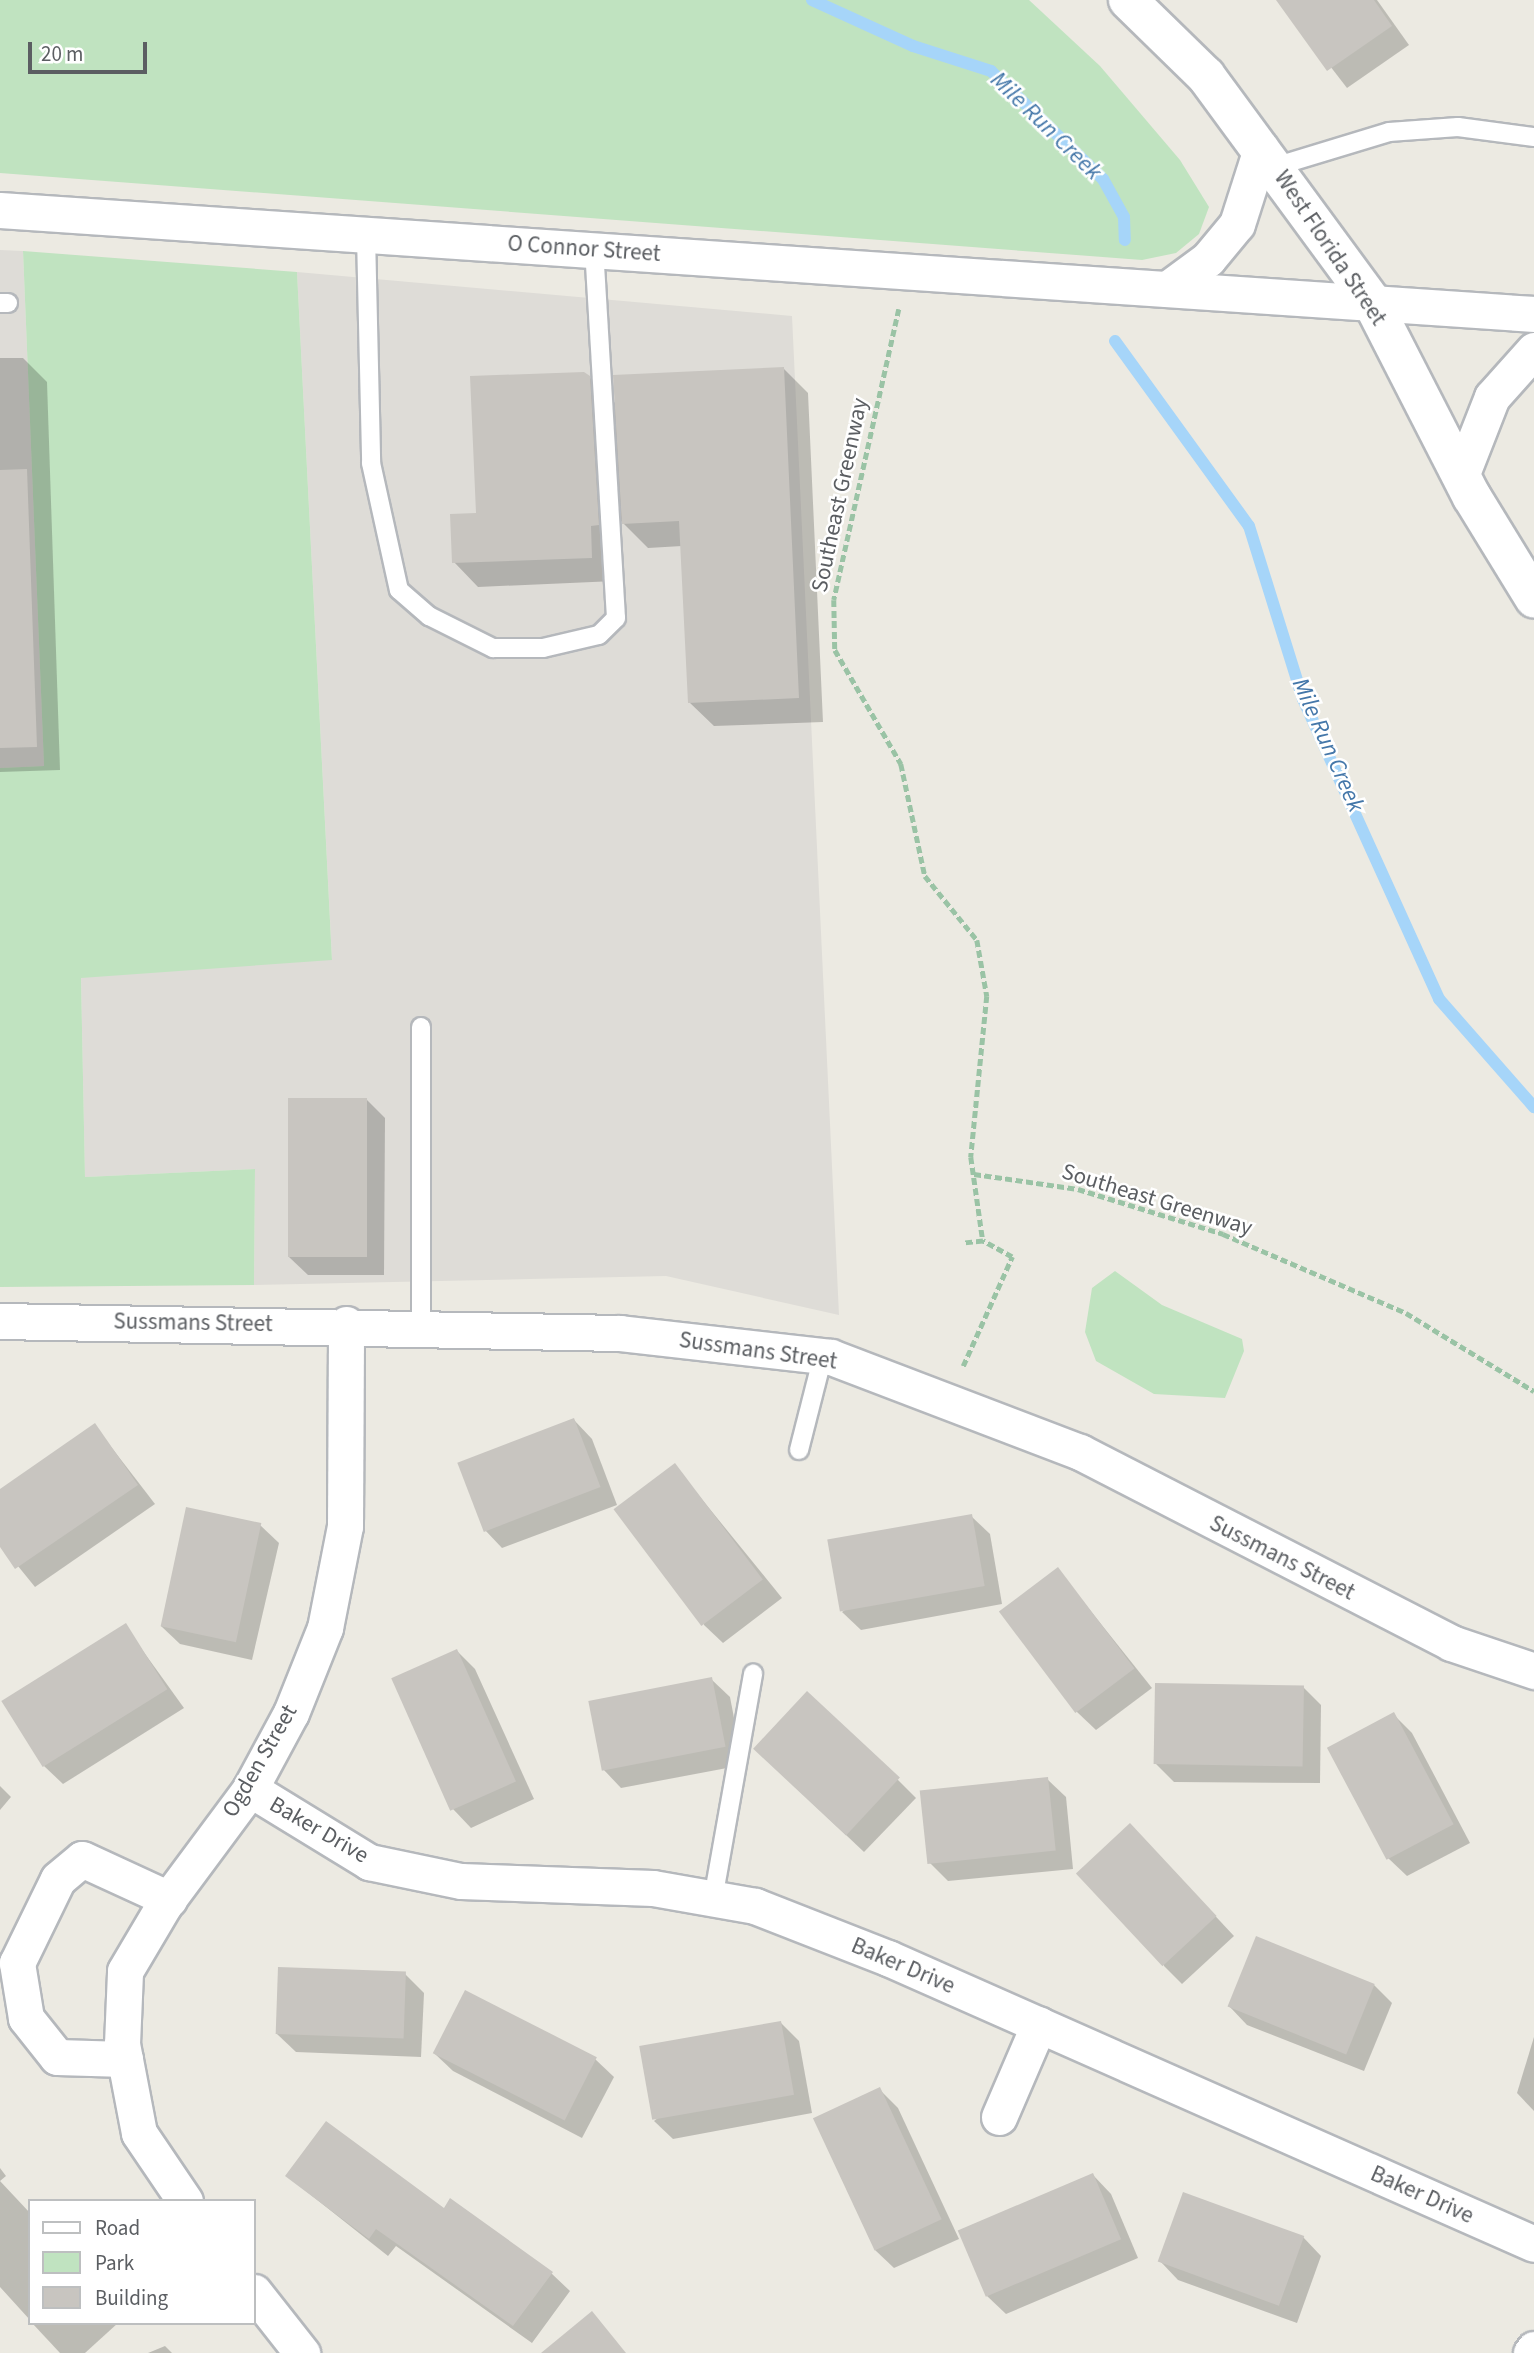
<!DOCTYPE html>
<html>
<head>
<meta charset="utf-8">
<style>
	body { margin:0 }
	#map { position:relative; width:1534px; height:2353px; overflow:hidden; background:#eceae2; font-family:"Source Sans 3",sans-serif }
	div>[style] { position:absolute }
	.industrial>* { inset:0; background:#dedcd7 }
	.green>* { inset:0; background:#c0e3c0 }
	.shadow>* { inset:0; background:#0003 }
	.stream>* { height:12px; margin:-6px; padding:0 6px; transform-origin:6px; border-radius:6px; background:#a6d5f9 }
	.building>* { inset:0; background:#c8c5c0; transform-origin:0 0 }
	.path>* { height:4.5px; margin-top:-2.25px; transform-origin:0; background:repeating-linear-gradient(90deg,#9ac3a5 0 7px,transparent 0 10.5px) }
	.roads { filter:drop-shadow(2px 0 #b5b8bc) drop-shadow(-2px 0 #b5b8bc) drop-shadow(0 2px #b5b8bc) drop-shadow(0 -2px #b5b8bc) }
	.lane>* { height:18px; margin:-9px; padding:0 9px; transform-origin:9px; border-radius:9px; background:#fff }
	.street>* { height:35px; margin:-17.5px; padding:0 17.5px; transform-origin:17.5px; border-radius:17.5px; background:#fff }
	.secondary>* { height:38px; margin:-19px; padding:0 19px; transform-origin:19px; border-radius:19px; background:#fff }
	span { translate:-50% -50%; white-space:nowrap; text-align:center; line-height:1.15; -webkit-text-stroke:5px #fff; paint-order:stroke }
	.street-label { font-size:23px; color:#5b5e62 }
	.water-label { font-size:24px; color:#4477a9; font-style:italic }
	.legend { position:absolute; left:28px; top:2199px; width:228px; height:126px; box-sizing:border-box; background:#fff; border:2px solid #bdbfc0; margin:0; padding:9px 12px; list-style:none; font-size:21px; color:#5b5e62 }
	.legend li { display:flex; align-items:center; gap:14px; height:35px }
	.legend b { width:35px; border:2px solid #bdbfc0 }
	.scale { position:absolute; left:28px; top:42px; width:119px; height:32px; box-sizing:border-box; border:4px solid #5b5e62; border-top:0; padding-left:9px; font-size:21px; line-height:24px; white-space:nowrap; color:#5b5e62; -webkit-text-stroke:5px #fff; paint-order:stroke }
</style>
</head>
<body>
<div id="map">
	<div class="industrial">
		<i style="clip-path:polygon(0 250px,23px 251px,44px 766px,0 768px)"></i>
		<i style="clip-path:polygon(297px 272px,792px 316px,839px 1315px,666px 1276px,254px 1285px,255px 1169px,85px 1177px,81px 977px,332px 959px)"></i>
	</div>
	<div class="green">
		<i style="clip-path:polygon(0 0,1029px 0,1100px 66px,1180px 160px,1209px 207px,1199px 234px,1176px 253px,1142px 260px,0 173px)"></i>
		<i style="clip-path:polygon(23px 251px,297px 272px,332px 960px,81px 978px,85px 1177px,255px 1169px,254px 1285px,0 1287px,0 768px,44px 766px)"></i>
		<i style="clip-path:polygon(1115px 1271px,1162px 1305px,1242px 1339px,1244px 1351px,1225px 1398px,1154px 1394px,1096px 1361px,1085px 1332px,1092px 1288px)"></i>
	</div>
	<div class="shadow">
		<i style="clip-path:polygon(1279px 0,1377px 0,1409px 45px,1347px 88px)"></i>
		<i style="clip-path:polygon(0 358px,23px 358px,47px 382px,60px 770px,0 772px)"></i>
		<i style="clip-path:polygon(784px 369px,808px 393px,823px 722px,714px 726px,689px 702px,682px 546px,648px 548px,621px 521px,615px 581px,478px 587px,454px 562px,477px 515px,589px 377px,616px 404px)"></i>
		<i style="clip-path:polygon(366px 1099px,385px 1118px,384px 1275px,308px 1275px,289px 1257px)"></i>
		<i style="clip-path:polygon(574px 1420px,592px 1439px,617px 1505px,502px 1548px,484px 1529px)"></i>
		<i style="clip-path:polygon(95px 1426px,155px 1504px,35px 1587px,0 1544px,0 1491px)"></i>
		<i style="clip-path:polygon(674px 1465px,782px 1598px,723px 1643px,704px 1625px)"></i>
		<i style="clip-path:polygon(971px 1516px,990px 1534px,1002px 1604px,861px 1630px,842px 1612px)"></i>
		<i style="clip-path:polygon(260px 1525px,279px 1543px,252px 1660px,180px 1644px,161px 1626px)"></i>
		<i style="clip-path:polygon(1058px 1570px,1152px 1688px,1096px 1730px,1077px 1712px)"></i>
		<i style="clip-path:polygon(125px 1626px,184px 1708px,63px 1784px,44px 1766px)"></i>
		<i style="clip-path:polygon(457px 1651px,475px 1669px,534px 1799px,471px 1828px,453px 1809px)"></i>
		<i style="clip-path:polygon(711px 1679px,730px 1697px,743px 1765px,621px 1788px,603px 1769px)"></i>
		<i style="clip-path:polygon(1303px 1687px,1321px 1705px,1320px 1783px,1174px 1782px,1155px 1763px)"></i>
		<i style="clip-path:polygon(1393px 1714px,1412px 1733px,1470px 1843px,1407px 1876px,1388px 1858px)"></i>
		<i style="clip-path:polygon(773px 1766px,897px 1779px,916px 1798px,864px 1852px)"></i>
		<i style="clip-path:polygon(1047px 1779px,1066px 1797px,1073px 1869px,948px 1881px,930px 1863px)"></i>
		<i style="clip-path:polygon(0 1786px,11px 1797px,0 1810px)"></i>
		<i style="clip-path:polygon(1148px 1844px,1234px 1936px,1182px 1984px,1164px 1966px)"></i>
		<i style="clip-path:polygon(405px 1974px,424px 1993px,421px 2057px,296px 2052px,277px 2034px)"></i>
		<i style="clip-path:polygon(1374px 1985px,1392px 2003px,1364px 2071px,1247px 2025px,1229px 2006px)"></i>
		<i style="clip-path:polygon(780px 2022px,799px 2041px,812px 2113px,673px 2139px,654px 2121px)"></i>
		<i style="clip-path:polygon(1534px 2037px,1534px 2111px,1517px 2093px)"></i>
		<i style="clip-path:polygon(434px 2053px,595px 2059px,614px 2077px,582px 2138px,453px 2071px)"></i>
		<i style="clip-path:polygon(879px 2089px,898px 2108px,959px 2239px,894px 2268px,875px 2250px)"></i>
		<i style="clip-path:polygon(0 2168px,6px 2176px,0 2181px,30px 2213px,30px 2320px,0 2287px)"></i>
		<i style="clip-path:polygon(1093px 2175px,1111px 2194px,1138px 2258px,1006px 2314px,987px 2296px)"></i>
		<i style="clip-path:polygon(287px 2176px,444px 2210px,551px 2273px,570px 2291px,532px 2343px,396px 2246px,388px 2256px)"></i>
		<i style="clip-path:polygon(1303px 2237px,1321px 2256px,1297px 2323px,1178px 2280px,1160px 2261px)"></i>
		<i style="clip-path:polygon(32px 2323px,118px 2323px,85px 2353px,60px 2353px)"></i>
		<i style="clip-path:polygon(165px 2346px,172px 2353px,148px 2353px)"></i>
	</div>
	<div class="stream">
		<i style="left:812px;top:0;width:111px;rotate:24.5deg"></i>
		<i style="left:913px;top:46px;width:82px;rotate:17.8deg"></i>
		<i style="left:991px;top:71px;width:156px;rotate:44deg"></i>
		<i style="left:1103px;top:179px;width:43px;rotate:61.1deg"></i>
		<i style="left:1124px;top:217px;width:23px;rotate:88deg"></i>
		<i style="left:1115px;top:341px;width:228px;rotate:54.1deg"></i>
		<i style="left:1249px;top:526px;width:181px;rotate:72.7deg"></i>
		<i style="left:1303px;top:699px;width:329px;rotate:65.6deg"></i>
		<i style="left:1439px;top:999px;width:144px;rotate:48.7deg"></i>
	</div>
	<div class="building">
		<i style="clip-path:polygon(1276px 0,1374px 0,1392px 26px,1327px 71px)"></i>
		<i style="clip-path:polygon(784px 367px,799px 698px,688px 703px,679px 521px,622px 524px,613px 375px)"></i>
		<i style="clip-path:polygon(584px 372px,590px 376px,599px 525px,591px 526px,592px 558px,452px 563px,450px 514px,476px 513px,470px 376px)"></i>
		<i style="clip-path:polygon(27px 469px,37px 747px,0 748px,0 470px)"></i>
		<i style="left:288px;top:1098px;width:79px;height:159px"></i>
		<i style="left:574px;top:1418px;width:74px;height:125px;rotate:69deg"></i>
		<i style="clip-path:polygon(95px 1423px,138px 1485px,15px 1569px,0 1547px,0 1489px)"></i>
		<i style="left:675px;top:1463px;width:146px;height:77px;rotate:53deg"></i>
		<i style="left:186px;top:1507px;width:77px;height:122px;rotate:12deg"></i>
		<i style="left:972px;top:1514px;width:73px;height:147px;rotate:80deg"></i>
		<i style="left:1058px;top:1567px;width:127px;height:74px;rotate:53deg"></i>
		<i style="left:126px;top:1623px;width:78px;height:147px;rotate:58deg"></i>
		<i style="left:457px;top:1649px;width:145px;height:72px;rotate:66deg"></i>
		<i style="left:712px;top:1677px;width:71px;height:126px;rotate:79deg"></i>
		<i style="left:1155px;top:1683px;width:149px;height:81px;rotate:1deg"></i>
		<i style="left:807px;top:1691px;width:127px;height:79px;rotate:43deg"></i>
		<i style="left:1394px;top:1712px;width:127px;height:76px;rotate:62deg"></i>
		<i style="left:1048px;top:1777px;width:74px;height:129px;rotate:84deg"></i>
		<i style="left:1130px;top:1823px;width:127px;height:74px;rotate:47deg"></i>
		<i style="left:1256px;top:1936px;width:128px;height:76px;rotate:22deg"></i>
		<i style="left:278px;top:1967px;width:128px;height:67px;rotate:2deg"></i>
		<i style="left:465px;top:1990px;width:148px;height:71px;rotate:27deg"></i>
		<i style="left:781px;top:2021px;width:75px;height:144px;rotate:80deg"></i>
		<i style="left:880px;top:2087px;width:146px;height:74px;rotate:65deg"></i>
		<i style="clip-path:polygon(326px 2121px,444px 2208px,450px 2198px,553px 2272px,513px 2326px,376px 2229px,369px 2239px,285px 2176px)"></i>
		<i style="left:1093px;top:2173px;width:72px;height:147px;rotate:67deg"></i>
		<i style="left:1183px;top:2192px;width:129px;height:74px;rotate:20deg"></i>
		<i style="clip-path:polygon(592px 2311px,626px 2353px,541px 2353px)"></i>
	</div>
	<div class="path">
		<i style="left:899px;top:309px;width:298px;rotate:102.6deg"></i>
		<i style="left:834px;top:600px;width:50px;rotate:88.9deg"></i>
		<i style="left:835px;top:650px;width:132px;rotate:59.9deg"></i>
		<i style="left:901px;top:764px;width:115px;rotate:77.9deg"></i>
		<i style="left:925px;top:876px;width:82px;rotate:50.9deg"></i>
		<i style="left:977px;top:940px;width:57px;rotate:79.9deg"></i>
		<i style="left:987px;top:996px;width:162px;rotate:95.7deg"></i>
		<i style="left:971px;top:1157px;width:85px;rotate:81.9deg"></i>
		<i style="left:974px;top:1174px;width:105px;rotate:8.2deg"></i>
		<i style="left:1078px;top:1189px;width:152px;rotate:17.2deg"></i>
		<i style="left:1223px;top:1234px;width:199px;rotate:23.3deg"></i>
		<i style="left:1406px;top:1313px;width:150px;rotate:31.4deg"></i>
		<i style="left:963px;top:1366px;width:120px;rotate:-65.8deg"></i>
		<i style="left:1012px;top:1257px;width:33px;rotate:-151deg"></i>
		<i style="left:983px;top:1241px;width:18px;rotate:174deg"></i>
	</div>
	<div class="roads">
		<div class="lane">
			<i style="left:1274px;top:167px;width:120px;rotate:-16.9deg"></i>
			<i style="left:1389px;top:132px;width:69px;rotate:-4.1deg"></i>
			<i style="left:1458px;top:127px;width:77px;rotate:7.5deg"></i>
			<i style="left:366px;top:235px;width:228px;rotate:88.7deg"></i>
			<i style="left:371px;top:463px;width:130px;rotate:77.6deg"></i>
			<i style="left:399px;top:590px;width:40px;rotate:41deg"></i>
			<i style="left:429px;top:616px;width:72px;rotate:26.6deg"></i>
			<i style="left:493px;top:648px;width:50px"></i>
			<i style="left:543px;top:648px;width:57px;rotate:-13.1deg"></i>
			<i style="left:599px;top:635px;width:24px;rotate:-45deg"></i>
			<i style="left:616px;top:618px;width:369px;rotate:-93.4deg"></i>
			<i style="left:0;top:303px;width:8px"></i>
			<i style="left:421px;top:1326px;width:299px;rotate:-90deg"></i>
			<i style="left:799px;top:1450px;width:97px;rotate:-75.7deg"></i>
			<i style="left:713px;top:1899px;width:229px;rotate:-79.9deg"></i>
		</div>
		<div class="street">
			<i style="left:0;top:210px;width:1538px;rotate:3.88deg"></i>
			<i style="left:1167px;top:289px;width:51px;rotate:-36.2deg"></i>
			<i style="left:1208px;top:259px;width:45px;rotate:-50.4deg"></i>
			<i style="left:1237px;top:224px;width:79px;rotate:-72.3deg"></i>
			<i style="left:1461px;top:476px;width:85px;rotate:-68.6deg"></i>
			<i style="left:1492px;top:397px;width:63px;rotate:-48.2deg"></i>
			<i style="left:0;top:1321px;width:620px;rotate:1.11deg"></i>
			<i style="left:620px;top:1333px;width:212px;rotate:6.5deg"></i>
			<i style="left:831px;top:1357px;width:267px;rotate:20.9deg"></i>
			<i style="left:1080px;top:1452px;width:417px;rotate:27.2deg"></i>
			<i style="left:1451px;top:1643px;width:88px;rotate:18.6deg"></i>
			<i style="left:250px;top:1789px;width:140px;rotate:31.5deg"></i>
			<i style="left:369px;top:1862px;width:94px;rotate:11.7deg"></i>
			<i style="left:461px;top:1881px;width:192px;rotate:2.1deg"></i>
			<i style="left:653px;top:1888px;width:104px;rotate:10deg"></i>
			<i style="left:755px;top:1906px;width:143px;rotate:21.4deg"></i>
			<i style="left:888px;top:1958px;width:706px;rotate:23.88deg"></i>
			<i style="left:125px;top:2059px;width:68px;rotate:-178.3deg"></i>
			<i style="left:57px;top:2057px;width:50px;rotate:-128.5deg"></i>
			<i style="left:26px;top:2018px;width:56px;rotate:-99.3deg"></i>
			<i style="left:17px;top:1963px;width:93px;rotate:-64deg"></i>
			<i style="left:58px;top:1879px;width:31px;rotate:-40deg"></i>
			<i style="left:82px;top:1859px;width:96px;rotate:24.7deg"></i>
			<i style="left:999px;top:2117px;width:101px;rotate:-66.7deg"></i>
			<i style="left:185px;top:2201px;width:82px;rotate:-124.1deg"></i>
			<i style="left:139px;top:2133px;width:91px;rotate:-100.8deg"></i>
			<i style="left:122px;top:2044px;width:73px;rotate:-87.6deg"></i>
			<i style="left:125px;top:1971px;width:77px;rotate:-59.4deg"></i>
			<i style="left:164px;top:1905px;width:144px;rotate:-53.4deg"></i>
			<i style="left:250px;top:1789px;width:86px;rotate:-61.7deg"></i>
			<i style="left:291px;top:1713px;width:92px;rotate:-68.2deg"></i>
			<i style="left:325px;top:1628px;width:104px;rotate:-78.9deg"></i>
			<i style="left:345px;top:1526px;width:202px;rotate:-89.7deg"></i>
			<i style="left:254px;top:2292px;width:78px;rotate:51.8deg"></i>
			<i style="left:1531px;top:2353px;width:5px;rotate:-53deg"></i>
		</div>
		<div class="secondary">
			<i style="left:1128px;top:0;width:109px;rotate:44.3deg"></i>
			<i style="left:1206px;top:76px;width:280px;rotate:53.7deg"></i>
			<i style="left:1372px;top:302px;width:219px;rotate:62.9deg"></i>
			<i style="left:1472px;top:497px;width:119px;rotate:58.5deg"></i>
		</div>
	</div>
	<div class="street-label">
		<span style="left:1330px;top:248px;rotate:56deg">West Florida Street</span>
		<span style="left:584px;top:249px;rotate:4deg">O Connor Street</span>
		<span style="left:840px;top:495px;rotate:-78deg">Southeast Greenway</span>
		<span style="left:1157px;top:1200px;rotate:17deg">Southeast Greenway</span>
		<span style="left:193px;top:1323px;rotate:1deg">Sussmans Street</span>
		<span style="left:758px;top:1351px;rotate:8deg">Sussmans Street</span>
		<span style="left:1282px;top:1558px;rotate:27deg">Sussmans Street</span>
		<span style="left:260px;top:1761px;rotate:-60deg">Ogden Street</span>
		<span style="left:319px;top:1830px;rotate:30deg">Baker Drive</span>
		<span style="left:903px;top:1966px;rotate:23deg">Baker Drive</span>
		<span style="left:1422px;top:2195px;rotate:24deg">Baker Drive</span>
	</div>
	<div class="water-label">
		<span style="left:1046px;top:126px;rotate:44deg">Mile Run Creek</span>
		<span style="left:1328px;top:745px;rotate:66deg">Mile Run Creek</span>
	</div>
	<ul class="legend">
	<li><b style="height:9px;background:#fff"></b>Road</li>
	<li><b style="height:19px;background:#c0e3c0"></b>Park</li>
	<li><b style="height:19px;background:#c8c5c0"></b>Building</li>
	</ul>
	<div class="scale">20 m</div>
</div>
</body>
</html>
